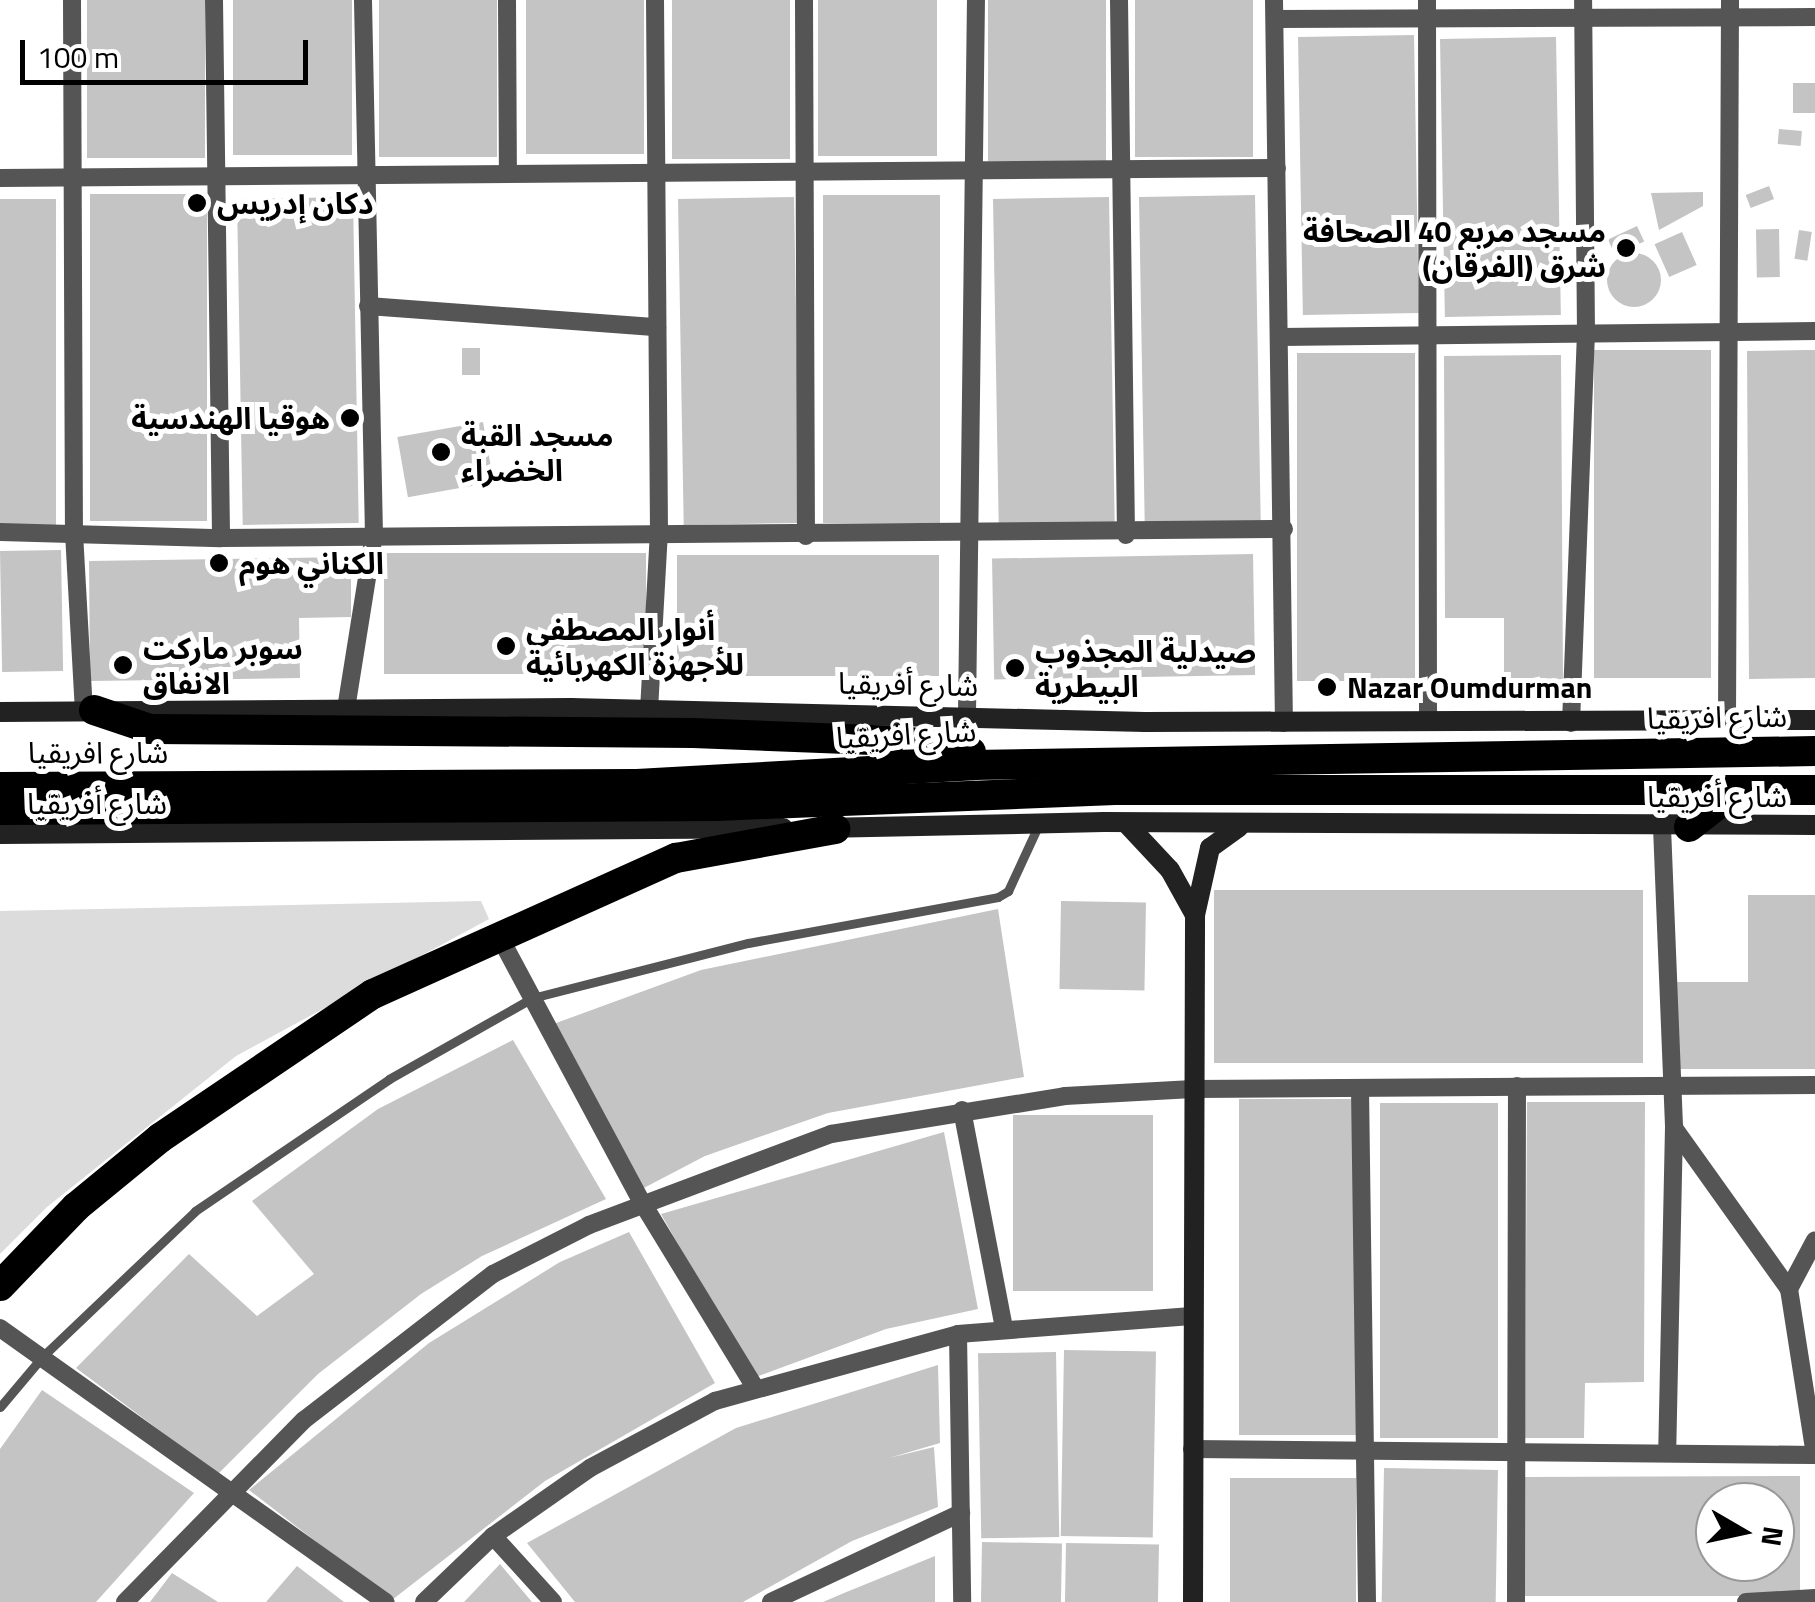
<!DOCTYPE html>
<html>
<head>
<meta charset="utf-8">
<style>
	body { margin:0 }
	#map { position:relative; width:1815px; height:1602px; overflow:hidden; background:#fff; font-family:"Titillium Web","Noto Sans Arabic",sans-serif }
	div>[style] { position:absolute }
	.green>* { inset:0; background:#dcdcdc }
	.building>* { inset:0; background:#c4c4c4; transform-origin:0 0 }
	.round { border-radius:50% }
	.lane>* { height:9px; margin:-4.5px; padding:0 4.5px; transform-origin:4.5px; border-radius:4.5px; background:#555 }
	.street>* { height:18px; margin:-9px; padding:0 9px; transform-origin:9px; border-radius:9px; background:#555 }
	.secondary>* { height:20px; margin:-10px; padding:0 10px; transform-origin:10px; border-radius:10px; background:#222 }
	.highway>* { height:30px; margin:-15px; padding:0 15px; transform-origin:15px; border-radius:15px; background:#000 }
	.dots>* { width:28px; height:28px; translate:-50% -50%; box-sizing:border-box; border:5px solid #fff; border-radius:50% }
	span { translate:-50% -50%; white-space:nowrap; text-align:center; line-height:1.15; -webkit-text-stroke:10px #fff; paint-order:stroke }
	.poi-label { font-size:30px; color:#000; font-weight:700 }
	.left { translate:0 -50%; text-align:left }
	.right { translate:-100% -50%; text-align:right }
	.street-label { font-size:30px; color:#000 }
	.north { position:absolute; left:1695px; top:1482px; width:100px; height:100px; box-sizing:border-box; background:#fff; border:2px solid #999; border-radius:50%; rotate:99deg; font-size:28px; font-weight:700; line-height:40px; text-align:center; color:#000 }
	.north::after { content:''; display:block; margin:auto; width:35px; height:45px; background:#000; clip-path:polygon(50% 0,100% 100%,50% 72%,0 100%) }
	.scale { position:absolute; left:20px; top:40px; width:288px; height:45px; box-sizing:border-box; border:5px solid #000; border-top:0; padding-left:12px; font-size:30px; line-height:35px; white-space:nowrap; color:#000; -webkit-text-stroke:8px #fff; paint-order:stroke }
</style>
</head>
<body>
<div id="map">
	<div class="green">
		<i style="clip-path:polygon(481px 901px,489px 919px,236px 1056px,47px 1207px,0 1254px,0 911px)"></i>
	</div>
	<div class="building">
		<i style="left:87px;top:0;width:118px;height:158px"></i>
		<i style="left:233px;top:0;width:119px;height:155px"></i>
		<i style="left:379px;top:0;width:118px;height:157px"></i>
		<i style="left:526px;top:0;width:118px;height:154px"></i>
		<i style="left:672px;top:0;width:118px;height:159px"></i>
		<i style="left:818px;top:0;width:119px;height:156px"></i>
		<i style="left:988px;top:0;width:118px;height:161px"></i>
		<i style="left:1135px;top:0;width:118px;height:157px"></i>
		<i style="left:1414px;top:35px;width:278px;height:116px;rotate:89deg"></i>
		<i style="left:1556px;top:37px;width:278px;height:116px;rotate:89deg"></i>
		<i style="left:1815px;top:83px;width:30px;height:22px;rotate:90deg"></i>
		<i style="left:1779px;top:129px;width:23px;height:15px;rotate:5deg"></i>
		<i style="left:1769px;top:186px;width:14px;height:25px;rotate:69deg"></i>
		<i style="clip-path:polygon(1703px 192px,1703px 206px,1659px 230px,1651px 193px)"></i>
		<i style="left:90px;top:194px;width:117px;height:327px"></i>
		<i style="left:823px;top:195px;width:117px;height:328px"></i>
		<i style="left:1255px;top:195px;width:326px;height:116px;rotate:89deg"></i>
		<i style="left:353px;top:197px;width:326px;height:116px;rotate:89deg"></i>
		<i style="left:794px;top:197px;width:326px;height:116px;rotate:89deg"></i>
		<i style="left:1109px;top:197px;width:326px;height:116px;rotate:89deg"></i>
		<i style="left:0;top:199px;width:56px;height:327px"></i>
		<i style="left:1637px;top:226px;width:17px;height:32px;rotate:65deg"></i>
		<i style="left:1779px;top:229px;width:48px;height:23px;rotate:89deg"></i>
		<i style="left:1799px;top:230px;width:13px;height:29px;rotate:9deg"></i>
		<i style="left:1682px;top:232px;width:36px;height:30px;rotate:66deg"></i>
		<i class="round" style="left:1607px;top:253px;width:54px;height:54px"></i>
		<i style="left:462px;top:348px;width:18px;height:27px"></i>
		<i style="left:1711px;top:350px;width:328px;height:117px;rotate:90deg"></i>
		<i style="clip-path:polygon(1806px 350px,1815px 350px,1815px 678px,1749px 679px,1747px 351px)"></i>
		<i style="left:1415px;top:353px;width:328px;height:118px;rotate:90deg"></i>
		<i style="clip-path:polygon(1561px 355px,1563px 683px,1504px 683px,1504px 618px,1445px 618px,1444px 356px)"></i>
		<i style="left:483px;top:422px;width:61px;height:87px;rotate:80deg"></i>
		<i style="left:61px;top:550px;width:121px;height:61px;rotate:89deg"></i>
		<i style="left:646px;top:553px;width:121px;height:262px;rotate:90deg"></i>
		<i style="left:1253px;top:554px;width:121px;height:261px;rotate:89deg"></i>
		<i style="left:939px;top:555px;width:121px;height:262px;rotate:90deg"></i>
		<i style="clip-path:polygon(351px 557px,351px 617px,299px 618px,300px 678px,90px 681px,89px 561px)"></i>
		<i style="left:1643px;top:890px;width:173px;height:429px;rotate:90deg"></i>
		<i style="clip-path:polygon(1748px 895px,1815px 895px,1815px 1069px,1677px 1069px,1677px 982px,1748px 982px)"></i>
		<i style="left:1061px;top:901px;width:85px;height:88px;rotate:1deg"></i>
		<i style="clip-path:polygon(998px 909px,1024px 1077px,828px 1113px,705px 1156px,638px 1191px,548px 1026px,701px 970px)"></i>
		<i style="clip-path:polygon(513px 1040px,606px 1199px,482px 1256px,421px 1294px,318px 1374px,218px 1474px,76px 1368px,189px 1254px,257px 1316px,314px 1274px,252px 1201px,378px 1109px)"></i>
		<i style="left:1239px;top:1099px;width:119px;height:336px"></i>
		<i style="clip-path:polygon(1527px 1102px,1645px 1102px,1644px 1382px,1585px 1383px,1584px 1438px,1525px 1438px)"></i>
		<i style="left:1380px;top:1103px;width:118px;height:335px"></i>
		<i style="left:1153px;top:1115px;width:176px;height:140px;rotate:90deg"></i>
		<i style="clip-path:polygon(944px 1132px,978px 1309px,886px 1329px,753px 1378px,661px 1214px)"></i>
		<i style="clip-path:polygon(629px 1232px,715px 1383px,545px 1481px,392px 1600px,249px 1490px,429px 1343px,560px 1262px)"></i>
		<i style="left:1064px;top:1350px;width:92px;height:186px;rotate:1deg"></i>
		<i style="left:1056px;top:1352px;width:185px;height:78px;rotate:89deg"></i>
		<i style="clip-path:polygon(938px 1365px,940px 1443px,889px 1458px,934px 1447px,938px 1507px,852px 1541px,743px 1602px,575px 1602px,527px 1543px,736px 1428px)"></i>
		<i style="clip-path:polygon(42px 1390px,194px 1493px,96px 1602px,0 1602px,0 1449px)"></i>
		<i style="left:1384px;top:1468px;width:114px;height:134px;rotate:1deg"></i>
		<i style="clip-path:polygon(evenodd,1800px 1476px,1800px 1596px,1518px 1596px,1518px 1477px,1800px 1476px,1715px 1502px,1775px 1502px,1775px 1562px,1715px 1562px,1715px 1502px)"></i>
		<i style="left:1230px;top:1478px;width:126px;height:124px"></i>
		<i style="left:982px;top:1542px;width:80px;height:60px;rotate:1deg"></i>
		<i style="left:1066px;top:1543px;width:93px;height:59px;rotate:1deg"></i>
		<i style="clip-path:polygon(935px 1556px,935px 1602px,823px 1602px,844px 1593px)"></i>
		<i style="clip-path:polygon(500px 1564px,532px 1602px,464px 1602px)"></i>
		<i style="clip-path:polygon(297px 1566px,344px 1602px,266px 1602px)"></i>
		<i style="clip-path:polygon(172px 1573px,218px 1602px,150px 1602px)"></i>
	</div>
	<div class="lane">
		<i style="left:0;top:1407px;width:67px;rotate:-49.9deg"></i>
		<i style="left:43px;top:1356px;width:210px;rotate:-43.6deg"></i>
		<i style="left:195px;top:1211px;width:235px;rotate:-34.2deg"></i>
		<i style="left:389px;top:1079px;width:164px;rotate:-29.5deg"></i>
		<i style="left:532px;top:998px;width:223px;rotate:-14.3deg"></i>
		<i style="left:748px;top:943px;width:254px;rotate:-10.4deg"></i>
		<i style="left:998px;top:897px;width:12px;rotate:-31deg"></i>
		<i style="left:1008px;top:891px;width:72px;rotate:-65.2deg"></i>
	</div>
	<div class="street">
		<i style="left:72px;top:0;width:533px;rotate:89.79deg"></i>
		<i style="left:74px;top:533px;width:177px;rotate:86.8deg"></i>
		<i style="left:214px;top:0;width:538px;rotate:89.25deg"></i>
		<i style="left:507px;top:0;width:174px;rotate:89.7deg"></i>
		<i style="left:804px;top:0;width:536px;rotate:89.79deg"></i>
		<i style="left:1119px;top:0;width:535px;rotate:89.25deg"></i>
		<i style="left:1274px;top:0;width:723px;rotate:89.21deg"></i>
		<i style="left:1427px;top:0;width:719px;rotate:89.92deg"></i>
		<i style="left:1275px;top:19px;width:540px;rotate:-0.21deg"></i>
		<i style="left:0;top:178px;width:1277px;rotate:-0.45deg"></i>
		<i style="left:368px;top:306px;width:290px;rotate:4.2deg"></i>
		<i style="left:1280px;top:337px;width:535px;rotate:-0.64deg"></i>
		<i style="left:0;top:532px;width:221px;rotate:1.6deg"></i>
		<i style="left:221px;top:538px;width:1063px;rotate:-0.49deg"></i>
		<i style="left:346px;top:709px;width:176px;rotate:-80.9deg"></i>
		<i style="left:374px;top:535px;width:535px;rotate:-91.18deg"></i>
		<i style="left:649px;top:710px;width:178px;rotate:-86.8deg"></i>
		<i style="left:659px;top:532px;width:532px;rotate:-90.43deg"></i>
		<i style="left:967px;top:714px;width:714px;rotate:-89.28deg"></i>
		<i style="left:1727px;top:719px;width:719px;rotate:-89.76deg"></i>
		<i style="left:1571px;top:723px;width:390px;rotate:-87.8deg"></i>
		<i style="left:1586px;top:333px;width:333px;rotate:-90.5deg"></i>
		<i style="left:1662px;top:827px;width:300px;rotate:87.7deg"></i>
		<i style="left:1674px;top:1127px;width:326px;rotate:91.2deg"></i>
		<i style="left:498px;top:934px;width:306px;rotate:61.8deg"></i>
		<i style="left:643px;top:1204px;width:217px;rotate:58.6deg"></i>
		<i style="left:1360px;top:1088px;width:514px;rotate:89.22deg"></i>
		<i style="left:962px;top:1110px;width:222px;rotate:79.1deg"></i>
		<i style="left:1674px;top:1128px;width:198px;rotate:54.5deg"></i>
		<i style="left:1789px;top:1289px;width:168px;rotate:81.1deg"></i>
		<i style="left:1789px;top:1289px;width:55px;rotate:-62deg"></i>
		<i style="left:0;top:1328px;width:473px;rotate:35.4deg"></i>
		<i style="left:958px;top:1334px;width:268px;rotate:89.1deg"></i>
		<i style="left:1192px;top:1449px;width:623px;rotate:0.55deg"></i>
		<i style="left:493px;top:1536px;width:89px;rotate:47.7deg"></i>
		<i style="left:125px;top:1602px;width:255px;rotate:-45.5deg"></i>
		<i style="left:304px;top:1420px;width:239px;rotate:-37.7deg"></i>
		<i style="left:493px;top:1274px;width:108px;rotate:-27deg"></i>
		<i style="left:589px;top:1225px;width:259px;rotate:-20.6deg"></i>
		<i style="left:831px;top:1134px;width:237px;rotate:-9.2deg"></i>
		<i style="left:1065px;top:1096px;width:128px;rotate:-3.1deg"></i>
		<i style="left:1193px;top:1089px;width:622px;rotate:-0.37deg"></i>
		<i style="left:424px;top:1602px;width:95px;rotate:-43.7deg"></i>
		<i style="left:493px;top:1536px;width:118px;rotate:-35deg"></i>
		<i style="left:590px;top:1468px;width:142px;rotate:-28.2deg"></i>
		<i style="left:715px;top:1401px;width:252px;rotate:-15.4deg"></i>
		<i style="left:958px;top:1334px;width:234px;rotate:-4.4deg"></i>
		<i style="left:771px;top:1602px;width:210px;rotate:-25.1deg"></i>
		<i style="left:1516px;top:1602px;width:516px;rotate:-89.89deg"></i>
		<i style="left:1746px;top:1602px;width:69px;rotate:-3.3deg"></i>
	</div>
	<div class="secondary">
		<i style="left:0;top:712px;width:571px;rotate:-0.4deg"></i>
		<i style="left:571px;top:708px;width:574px;rotate:1.4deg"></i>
		<i style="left:1145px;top:722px;width:670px;rotate:-0.17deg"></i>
		<i style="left:1126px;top:823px;width:64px;rotate:46.9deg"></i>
		<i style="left:1170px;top:870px;width:51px;rotate:60.9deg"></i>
		<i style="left:822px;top:828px;width:282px;rotate:-1.2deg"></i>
		<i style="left:1104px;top:822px;width:711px;rotate:0.24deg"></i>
		<i style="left:0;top:834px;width:783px;rotate:-0.44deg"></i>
		<i style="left:1193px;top:1602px;width:687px;rotate:-89.83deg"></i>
		<i style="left:1195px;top:915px;width:69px;rotate:-77.4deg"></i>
		<i style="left:1210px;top:848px;width:36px;rotate:-36deg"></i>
	</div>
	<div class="highway">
		<i style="left:94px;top:710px;width:59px;rotate:18.7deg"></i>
		<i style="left:150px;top:729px;width:543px;rotate:0.42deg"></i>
		<i style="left:693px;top:733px;width:212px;rotate:2.2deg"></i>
		<i style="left:905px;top:741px;width:67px;rotate:9.5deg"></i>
		<i style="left:0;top:787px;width:637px;rotate:-0.27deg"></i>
		<i style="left:637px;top:784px;width:337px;rotate:-3.2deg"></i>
		<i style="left:973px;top:765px;width:842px;rotate:-0.95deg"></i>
		<i style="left:0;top:810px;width:717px;rotate:-0.32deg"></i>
		<i style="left:717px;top:806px;width:398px;rotate:-2.3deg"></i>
		<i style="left:1115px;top:790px;width:700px"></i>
		<i style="left:1689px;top:827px;width:60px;rotate:-38.2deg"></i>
		<i style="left:0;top:1286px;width:110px;rotate:-46.1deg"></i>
		<i style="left:76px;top:1207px;width:109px;rotate:-39.4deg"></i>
		<i style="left:160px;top:1138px;width:257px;rotate:-34.1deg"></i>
		<i style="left:373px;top:994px;width:332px;rotate:-24.2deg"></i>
		<i style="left:676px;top:858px;width:162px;rotate:-10.3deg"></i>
	</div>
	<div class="dots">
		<i style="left:197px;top:203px;background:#000"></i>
		<i style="left:1626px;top:248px;background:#000"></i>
		<i style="left:350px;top:418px;background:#000"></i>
		<i style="left:441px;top:452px;background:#000"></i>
		<i style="left:219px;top:563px;background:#000"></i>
		<i style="left:506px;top:646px;background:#000"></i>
		<i style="left:123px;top:665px;background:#000"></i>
		<i style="left:1015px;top:668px;background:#000"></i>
		<i style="left:1327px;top:687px;background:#000"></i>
	</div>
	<div class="poi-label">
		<span class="left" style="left:217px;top:203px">دكان إدريس</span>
		<span class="right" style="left:1606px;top:248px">مسجد مربع 40 الصحافة<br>شرق (الفرقان)</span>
		<span class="right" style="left:330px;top:418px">هوقيا الهندسية</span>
		<span class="left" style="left:461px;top:452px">مسجد القبة<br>الخضراء</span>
		<span class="left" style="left:239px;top:563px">الكناني هوم</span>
		<span class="left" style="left:526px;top:646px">أنوار المصطفى<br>للأجهزة الكهربائية</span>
		<span class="left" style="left:143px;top:665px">سوبر ماركت<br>الانفاق</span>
		<span class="left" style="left:1035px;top:668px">صيدلية المجذوب<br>البيطرية</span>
		<span class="left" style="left:1347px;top:687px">Nazar Oumdurman</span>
	</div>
	<div class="street-label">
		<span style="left:908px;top:684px;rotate:1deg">شارع أفريقيا</span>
		<span style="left:1717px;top:717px;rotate:-1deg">شارع افريقيا</span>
		<span style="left:906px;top:734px;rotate:-3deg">شارع افريقيا</span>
		<span style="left:98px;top:752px">شارع افريقيا</span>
		<span style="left:1717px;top:796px">شارع أفريقيا</span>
		<span style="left:97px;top:803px">شارع أفريقيا</span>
	</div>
	<div class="north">N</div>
	<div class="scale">100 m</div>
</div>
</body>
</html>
